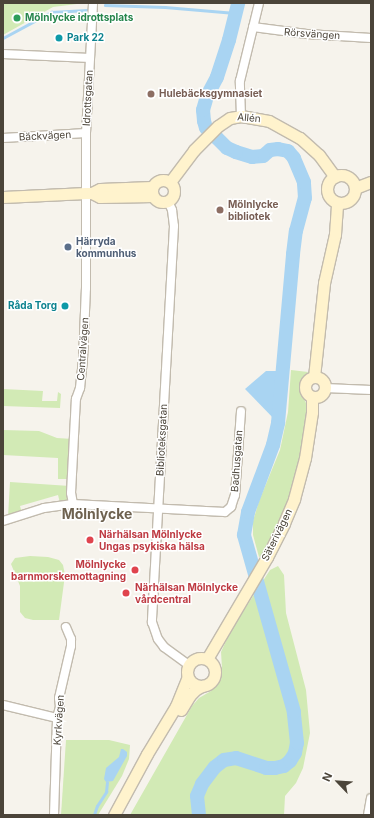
<!DOCTYPE html>
<html>
<head>
<meta charset="utf-8">
<style>
	body { margin:0 }
	#map { position:relative; width:374px; height:818px; overflow:hidden; background:#f6f3ec; font-family:Inter,sans-serif }
	div>[style] { position:absolute }
	.green>* { inset:0; background:#d2eab5 }
	.water>* { inset:0; background:#a9d4f2 }
	.stream>* { height:2.5px; margin:-1.25px; padding:0 1.25px; transform-origin:1.25px; border-radius:1.25px; background:#a9d4f2 }
	.river>* { height:14px; margin:-7px; padding:0 7px; transform-origin:7px; border-radius:7px; background:#a9d4f2 }
	.roads { filter:drop-shadow(1px 0 #c2bbae) drop-shadow(-1px 0 #c2bbae) drop-shadow(0 1px #c2bbae) drop-shadow(0 -1px #c2bbae) }
	.street>* { height:8px; margin:-4px; padding:0 4px; transform-origin:4px; border-radius:4px; background:#fff }
	.secondary>* { height:11px; margin:-5.5px; padding:0 5.5px; transform-origin:5.5px; border-radius:5.5px; background:#fff3cd }
	.secondary>.ring { margin:-5.5px; padding:0; box-sizing:content-box; background:none; border:11px solid #fff3cd; border-radius:50% }
	.dots>* { width:11px; height:11px; translate:-50% -50%; box-sizing:border-box; border:2px solid #fff; border-radius:50% }
	span { translate:-50% -50%; white-space:nowrap; text-align:center; line-height:1.15; -webkit-text-stroke:3px #fff; paint-order:stroke }
	.leisure-label { font-size:10px; color:#27864d; font-weight:700 }
	.left { translate:0 -50%; text-align:left }
	.street-label { font-size:10px; color:#4b4439 }
	.culture-label { font-size:10px; color:#0d838f; font-weight:700 }
	.right { translate:-100% -50%; text-align:right }
	.education-label { font-size:10px; color:#785e54; font-weight:700 }
	.service-label { font-size:10px; color:#4e5e75; font-weight:700 }
	.health-label { font-size:10px; color:#be3a42; font-weight:700 }
	.district-label { font-size:14px; color:#6e6250; font-weight:700 }
	.frame { position:absolute; inset:0; border:4px solid #4b4439; pointer-events:none }
	.north { position:absolute; left:318px; top:762px; width:40px; height:40px; -webkit-text-stroke:3px #fff; paint-order:stroke; rotate:295deg; font-size:11px; font-weight:700; line-height:16px; text-align:center; color:#4b4439 }
	.north::after { content:''; display:block; margin:auto; width:14px; height:18px; background:#4b4439; clip-path:polygon(50% 0,100% 100%,50% 72%,0 100%) }
</style>
</head>
<body>
<div id="map">
	<div class="green">
		<i style="clip-path:polygon(3px 3px,85px 3px,53px 7px,3px 35px)"></i>
		<i style="clip-path:polygon(291px 370px,308px 372px,301px 383px,300px 391px,307px 405px,302px 443px,294px 484px,280px 522px,262px 556px,259px 557px,253px 535px,253px 521px,259px 501px,280px 450px,288px 412px)"></i>
		<i style="clip-path:polygon(3px 389px,43px 391px,42px 401px,57px 401px,58px 392px,61px 394px,60px 408px,3px 406px)"></i>
		<i style="clip-path:polygon(3px 430px,39px 431px,57px 438px,73px 439px,72px 479px,58px 479px,58px 458px,3px 455px)"></i>
		<i style="clip-path:polygon(10px 482px,70px 486px,69px 500px,60px 503px,58px 495px,20px 506px,22px 513px,8px 517px)"></i>
		<i style="clip-path:polygon(30px 556px,48px 557px,59px 560px,63px 565px,65px 575px,59px 620px,33px 620px,25px 618px,20px 612px,20px 586px,11px 564px,15px 558px)"></i>
		<i style="clip-path:polygon(278px 566px,284px 575px,286px 613px,306px 690px,310px 733px,303px 768px,296px 783px,285px 796px,284px 815px,130px 815px,192px 706px,199px 698px,211px 691px,219px 682px,222px 668px,221px 652px,231px 630px,270px 570px)"></i>
		<i style="clip-path:polygon(66px 740px,109px 740px,130px 745px,129px 759px,122px 776px,98px 815px,61px 815px)"></i>
	</div>
	<div class="water">
		<i style="clip-path:polygon(266px 371px,284px 371px,278px 423px,245px 389px)"></i>
		<i style="clip-path:polygon(121px 749px,123px 749px,127px 752px,127px 756px,113px 781px,106px 782px,104px 779px,106px 768px,119px 757px)"></i>
	</div>
	<div class="stream">
		<i style="left:105px;top:5px;width:60px;rotate:1.9deg"></i>
		<i style="left:165px;top:7px;width:70px;rotate:4.9deg"></i>
		<i style="left:3px;top:38px;width:55px;rotate:-28.4deg"></i>
		<i style="left:51px;top:12px;width:36px;rotate:-3deg"></i>
		<i style="left:94px;top:815px;width:9px;rotate:-72deg"></i>
		<i style="left:97px;top:806px;width:17px;rotate:-57deg"></i>
		<i style="left:106px;top:792px;width:9px;rotate:-84deg"></i>
	</div>
	<div class="river">
		<i style="left:199px;top:815px;width:19px;rotate:-96deg"></i>
		<i style="left:197px;top:796px;width:13px;rotate:-67deg"></i>
		<i style="left:202px;top:784px;width:21px;rotate:-53deg"></i>
		<i style="left:215px;top:767px;width:11px;rotate:-38deg"></i>
		<i style="left:224px;top:760px;width:12px;rotate:-9deg"></i>
		<i style="left:236px;top:758px;width:32px;rotate:18deg"></i>
		<i style="left:266px;top:768px;width:9px"></i>
		<i style="left:275px;top:768px;width:9px;rotate:-13deg"></i>
		<i style="left:284px;top:766px;width:8px;rotate:-40deg"></i>
		<i style="left:290px;top:761px;width:9px;rotate:-58deg"></i>
		<i style="left:295px;top:753px;width:10px;rotate:-79deg"></i>
		<i style="left:297px;top:743px;width:31px;rotate:-96deg"></i>
		<i style="left:294px;top:712px;width:184px;rotate:-105.8deg"></i>
		<i style="left:244px;top:535px;width:23px;rotate:-80deg"></i>
		<i style="left:248px;top:512px;width:72px;rotate:-69.5deg"></i>
		<i style="left:273px;top:445px;width:23px;rotate:-77deg"></i>
		<i style="left:278px;top:423px;width:170px;rotate:-84.9deg"></i>
		<i style="left:293px;top:254px;width:23px;rotate:-83deg"></i>
		<i style="left:296px;top:231px;width:34px;rotate:-75deg"></i>
		<i style="left:305px;top:198px;width:16px;rotate:-94deg"></i>
		<i style="left:304px;top:182px;width:26px;rotate:-113deg"></i>
		<i style="left:294px;top:158px;width:9px;rotate:-131deg"></i>
		<i style="left:288px;top:151px;width:10px;rotate:-169deg"></i>
		<i style="left:278px;top:149px;width:8px;rotate:173deg"></i>
		<i style="left:270px;top:150px;width:9px;rotate:139deg"></i>
		<i style="left:263px;top:156px;width:11px;rotate:175deg"></i>
		<i style="left:252px;top:157px;width:17px;rotate:-163deg"></i>
		<i style="left:236px;top:152px;width:10px;rotate:-156deg"></i>
		<i style="left:227px;top:148px;width:16px;rotate:-135deg"></i>
		<i style="left:216px;top:137px;width:13px;rotate:-138deg"></i>
		<i style="left:206px;top:128px;width:7px;rotate:-106deg"></i>
		<i style="left:204px;top:121px;width:11px;rotate:-95deg"></i>
		<i style="left:203px;top:110px;width:15px;rotate:-74deg"></i>
		<i style="left:207px;top:96px;width:21px;rotate:-62deg"></i>
		<i style="left:217px;top:77px;width:39px;rotate:-72deg"></i>
		<i style="left:229px;top:40px;width:38px;rotate:-76deg"></i>
	</div>
	<div class="roads">
		<div class="street">
			<i style="left:253px;top:27px;width:54px;rotate:7.4deg"></i>
			<i style="left:307px;top:34px;width:64px;rotate:3.6deg"></i>
			<i style="left:3px;top:54px;width:87px;rotate:2.6deg"></i>
			<i style="left:241px;top:116px;width:35px;rotate:-92deg"></i>
			<i style="left:240px;top:81px;width:80px;rotate:-76.3deg"></i>
			<i style="left:3px;top:138px;width:83px;rotate:-3.4deg"></i>
			<i style="left:168px;top:201px;width:10px;rotate:66deg"></i>
			<i style="left:172px;top:210px;width:16px;rotate:83deg"></i>
			<i style="left:174px;top:226px;width:397px;rotate:93.2deg"></i>
			<i style="left:152px;top:622px;width:18px;rotate:71deg"></i>
			<i style="left:158px;top:639px;width:10px;rotate:53deg"></i>
			<i style="left:164px;top:647px;width:31px;rotate:36deg"></i>
			<i style="left:325px;top:388px;width:46px;rotate:2.5deg"></i>
			<i style="left:73px;top:504px;width:11px;rotate:-100deg"></i>
			<i style="left:71px;top:493px;width:94px;rotate:-87deg"></i>
			<i style="left:76px;top:399px;width:12px;rotate:-70deg"></i>
			<i style="left:80px;top:388px;width:29px;rotate:-84deg"></i>
			<i style="left:83px;top:359px;width:71px;rotate:-87.6deg"></i>
			<i style="left:86px;top:288px;width:155px;rotate:-90deg"></i>
			<i style="left:86px;top:133px;width:130px;rotate:-86.9deg"></i>
			<i style="left:3px;top:521px;width:43px;rotate:-17.6deg"></i>
			<i style="left:44px;top:508px;width:29px;rotate:-8deg"></i>
			<i style="left:73px;top:504px;width:152px;rotate:3deg"></i>
			<i style="left:225px;top:512px;width:8px;rotate:-40deg"></i>
			<i style="left:231px;top:507px;width:13px;rotate:-72deg"></i>
			<i style="left:235px;top:495px;width:84px;rotate:-85.9deg"></i>
			<i style="left:3px;top:705px;width:56px;rotate:13.5deg"></i>
			<i style="left:54px;top:815px;width:97px;rotate:-88.2deg"></i>
			<i style="left:57px;top:718px;width:11px;rotate:-75deg"></i>
			<i style="left:60px;top:707px;width:9px;rotate:-96deg"></i>
			<i style="left:59px;top:698px;width:53px;rotate:-77deg"></i>
			<i style="left:71px;top:646px;width:7px;rotate:-90deg"></i>
			<i style="left:71px;top:639px;width:13px;rotate:-113deg"></i>
			<i style="left:368px;top:815px;width:17px;rotate:-80deg"></i>
		</div>
		<div class="secondary">
			<i class="ring" style="left:327px;top:175px;width:17px;height:17px"></i>
			<i class="ring" style="left:152px;top:180px;width:11px;height:11px"></i>
			<i style="left:170px;top:182px;width:40px;rotate:-53deg"></i>
			<i style="left:194px;top:150px;width:34px;rotate:-45deg"></i>
			<i style="left:218px;top:126px;width:14px;rotate:-34deg"></i>
			<i style="left:230px;top:118px;width:11px;rotate:-10deg"></i>
			<i style="left:241px;top:116px;width:28px;rotate:10deg"></i>
			<i style="left:269px;top:121px;width:35px;rotate:29deg"></i>
			<i style="left:300px;top:138px;width:25px;rotate:42deg"></i>
			<i style="left:319px;top:155px;width:27px;rotate:54deg"></i>
			<i style="left:355px;top:188px;width:17px;rotate:-21deg"></i>
			<i style="left:92px;top:193px;width:9px;rotate:-27deg"></i>
			<i style="left:100px;top:189px;width:52px;rotate:-2.2deg"></i>
			<i style="left:3px;top:197px;width:83px;rotate:-2.8deg"></i>
			<i style="left:86px;top:193px;width:6px"></i>
			<i style="left:92px;top:193px;width:9px;rotate:27deg"></i>
			<i style="left:100px;top:197px;width:53px;rotate:-1.1deg"></i>
			<i class="ring" style="left:305px;top:377px;width:9px;height:9px"></i>
			<i style="left:314px;top:377px;width:95px;rotate:-83.9deg"></i>
			<i style="left:324px;top:283px;width:50px;rotate:-77.3deg"></i>
			<i style="left:335px;top:234px;width:31px;rotate:-86deg"></i>
			<i class="ring" style="left:187px;top:658px;width:17px;height:17px"></i>
			<i style="left:207px;top:659px;width:118px;rotate:-59.5deg"></i>
			<i style="left:267px;top:557px;width:38px;rotate:-63deg"></i>
			<i style="left:284px;top:523px;width:26px;rotate:-67deg"></i>
			<i style="left:294px;top:499px;width:42px;rotate:-75deg"></i>
			<i style="left:305px;top:458px;width:47px;rotate:-81.3deg"></i>
			<i style="left:312px;top:412px;width:15px;rotate:-90deg"></i>
			<i style="left:181px;top:710px;width:17px;rotate:-59deg"></i>
			<i style="left:190px;top:695px;width:8px;rotate:-45deg"></i>
			<i style="left:196px;top:689px;width:7px;rotate:-27deg"></i>
			<i style="left:114px;top:815px;width:69px;rotate:-61.6deg"></i>
			<i style="left:147px;top:754px;width:56px;rotate:-58.9deg"></i>
			<i style="left:176px;top:706px;width:31px;rotate:-68deg"></i>
		</div>
	</div>
	<div class="dots">
		<i style="left:17px;top:18px;background:#2e9e5b"></i>
		<i style="left:59px;top:38px;background:#0f9aa8"></i>
		<i style="left:151px;top:94px;background:#8d6e63"></i>
		<i style="left:220px;top:210px;background:#8d6e63"></i>
		<i style="left:68px;top:247px;background:#5c6f8a"></i>
		<i style="left:65px;top:306px;background:#0f9aa8"></i>
		<i style="left:90px;top:540px;background:#e0444e"></i>
		<i style="left:135px;top:570px;background:#e0444e"></i>
		<i style="left:126px;top:593px;background:#e0444e"></i>
	</div>
	<div class="leisure-label">
		<span class="left" style="left:25px;top:18px">Mölnlycke idrottsplats</span>
	</div>
	<div class="street-label">
		<span style="left:312px;top:34px;rotate:4deg">Rörsvängen</span>
		<span style="left:88px;top:98px;rotate:-87deg">Idrottsgatan</span>
		<span style="left:249px;top:118px;rotate:5deg">Allén</span>
		<span style="left:45px;top:136px;rotate:-3deg">Bäckvägen</span>
		<span style="left:83px;top:349px;rotate:-86deg">Centralvägen</span>
		<span style="left:162px;top:440px;rotate:-87deg">Biblioteksgatan</span>
		<span style="left:237px;top:461px;rotate:-86deg">Badhusgatan</span>
		<span style="left:277px;top:535px;rotate:-64deg">Säterivägen</span>
		<span style="left:59px;top:720px;rotate:-86deg">Kyrkvägen</span>
	</div>
	<div class="culture-label">
		<span class="left" style="left:67px;top:38px">Park 22</span>
		<span class="right" style="left:57px;top:306px">Råda Torg</span>
	</div>
	<div class="education-label">
		<span class="left" style="left:159px;top:94px">Hulebäcksgymnasiet</span>
		<span class="left" style="left:228px;top:210px">Mölnlycke<br>bibliotek</span>
	</div>
	<div class="service-label">
		<span class="left" style="left:76px;top:247px">Härryda<br>kommunhus</span>
	</div>
	<div class="health-label">
		<span class="left" style="left:99px;top:540px">Närhälsan Mölnlycke<br>Ungas psykiska hälsa</span>
		<span class="right" style="left:126px;top:570px">Mölnlycke<br>barnmorskemottagning</span>
		<span class="left" style="left:135px;top:593px">Närhälsan Mölnlycke<br>vårdcentral</span>
	</div>
	<div class="district-label">
		<span style="left:97px;top:514px">Mölnlycke</span>
	</div>
	<div class="frame"></div>
	<div class="north">N</div>
</div>
</body>
</html>
